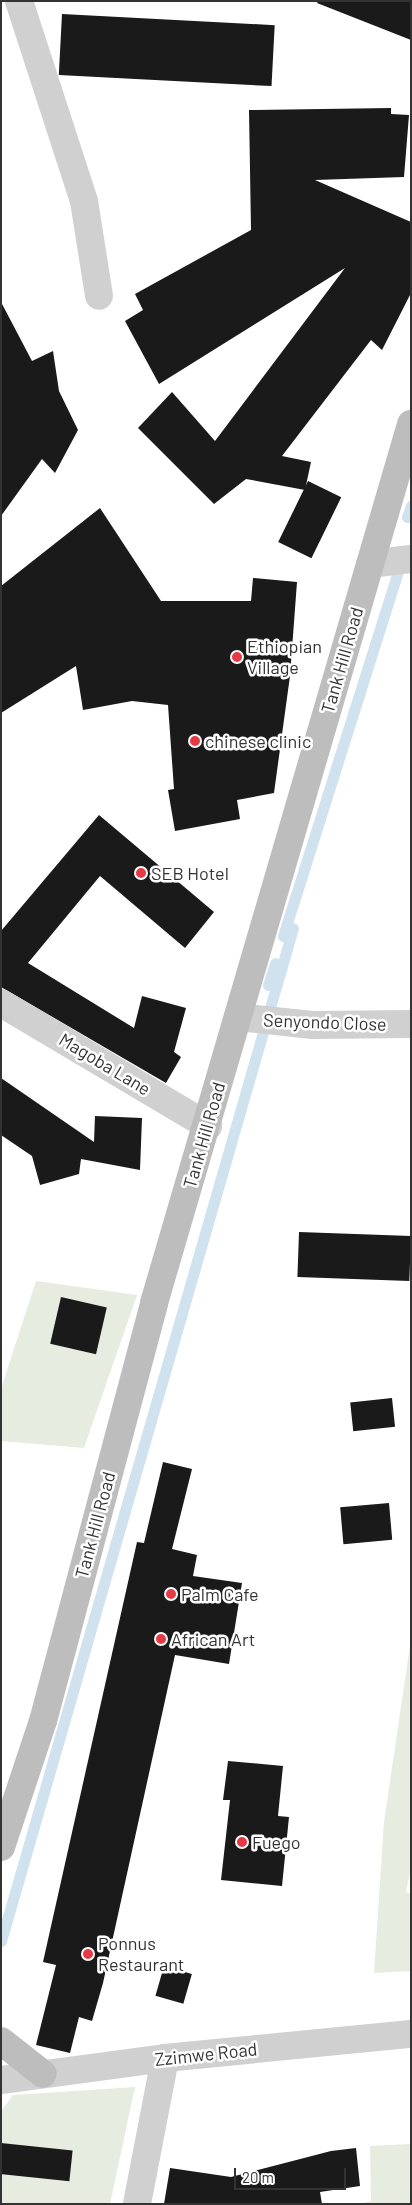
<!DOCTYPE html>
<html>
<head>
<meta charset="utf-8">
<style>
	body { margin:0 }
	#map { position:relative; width:412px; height:2205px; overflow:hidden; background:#fff; font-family:Barlow,sans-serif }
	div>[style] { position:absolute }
	.green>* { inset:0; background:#e6ecdf }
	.stream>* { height:11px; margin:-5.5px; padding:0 5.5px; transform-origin:5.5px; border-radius:5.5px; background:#cfe2ee }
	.building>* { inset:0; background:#1a1a1a; transform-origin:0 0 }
	.street>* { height:28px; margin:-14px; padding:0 14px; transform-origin:14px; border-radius:14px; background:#d0d0d0 }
	.secondary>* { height:28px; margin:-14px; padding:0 14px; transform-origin:14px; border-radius:14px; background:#bdbdbd }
	.dots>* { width:14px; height:14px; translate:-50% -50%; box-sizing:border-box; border:2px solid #fff; border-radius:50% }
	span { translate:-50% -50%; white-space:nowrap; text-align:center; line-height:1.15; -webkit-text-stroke:5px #fff; paint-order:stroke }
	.poi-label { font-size:18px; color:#333 }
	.left { translate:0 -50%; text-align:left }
	.street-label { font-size:18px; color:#333 }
	.frame { position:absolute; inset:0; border:2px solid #333; pointer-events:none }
	.scale { position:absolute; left:234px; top:2168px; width:112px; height:22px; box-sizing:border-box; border:2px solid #333; border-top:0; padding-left:6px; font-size:15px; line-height:18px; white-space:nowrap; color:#333; -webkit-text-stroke:4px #fff; paint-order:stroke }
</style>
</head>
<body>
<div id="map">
	<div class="green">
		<i style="clip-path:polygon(36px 1281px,137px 1295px,84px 1448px,1px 1441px,1px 1389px)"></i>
		<i style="clip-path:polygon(411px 1639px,411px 1868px,406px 1892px,411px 1894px,411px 1971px,374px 1973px,384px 1822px)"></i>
		<i style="clip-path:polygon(135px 2087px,110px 2204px,1px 2204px,1px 2111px,13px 2095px)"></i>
		<i style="clip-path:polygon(411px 2144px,411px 2204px,359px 2204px,371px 2201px,370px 2146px)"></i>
	</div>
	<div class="stream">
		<i style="left:407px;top:517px;width:12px;rotate:-70deg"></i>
		<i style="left:283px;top:936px;width:379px;rotate:-72.5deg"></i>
		<i style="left:268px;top:985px;width:23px;rotate:-72deg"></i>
		<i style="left:1px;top:1941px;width:1054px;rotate:-73.92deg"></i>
	</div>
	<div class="building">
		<i style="clip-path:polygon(318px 1px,411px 1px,411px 40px,317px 3px)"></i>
		<i style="left:62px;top:14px;width:213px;height:61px;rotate:3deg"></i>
		<i style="clip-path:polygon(391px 108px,391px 114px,409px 115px,404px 177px,315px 180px,411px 222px,411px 293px,382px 350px,371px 340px,282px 456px,311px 462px,305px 490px,246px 479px,214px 504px,138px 428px,172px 392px,215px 441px,345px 268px,159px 384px,125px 321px,143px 310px,135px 294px,251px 230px,249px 110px)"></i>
		<i style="clip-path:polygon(1px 302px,32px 361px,53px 351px,59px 391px,78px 430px,55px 473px,42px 459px,1px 516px)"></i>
		<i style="left:308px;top:481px;width:37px;height:68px;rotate:26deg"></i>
		<i style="clip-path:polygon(100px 508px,161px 601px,251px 601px,253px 578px,297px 582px,290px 676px,274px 793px,237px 800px,240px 819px,175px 831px,168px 790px,174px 789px,168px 705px,132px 701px,83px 710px,76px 666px,1px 713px,1px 586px)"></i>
		<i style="clip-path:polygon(99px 815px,214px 912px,185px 948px,100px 876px,28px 963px,134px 1028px,142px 996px,186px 1008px,174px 1052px,181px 1057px,166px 1083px,1px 987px,1px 931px)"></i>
		<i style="clip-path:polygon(1px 1078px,94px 1142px,95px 1116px,142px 1118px,140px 1170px,81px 1159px,79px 1174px,40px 1185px,32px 1156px,1px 1135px)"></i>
		<i style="left:299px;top:1232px;width:112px;height:45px;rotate:2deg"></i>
		<i style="left:61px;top:1297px;width:47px;height:48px;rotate:13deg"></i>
		<i style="left:392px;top:1398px;width:29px;height:42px;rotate:84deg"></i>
		<i style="clip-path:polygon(163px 1462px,192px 1469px,172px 1549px,197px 1555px,193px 1576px,242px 1583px,229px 1664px,175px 1655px,103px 1983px,92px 2021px,79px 2017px,70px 2053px,36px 2045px,56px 1965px,43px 1962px,137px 1542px,144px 1543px)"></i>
		<i style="left:389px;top:1503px;width:37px;height:49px;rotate:85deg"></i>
		<i style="clip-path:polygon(228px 1761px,283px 1766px,278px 1816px,289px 1817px,282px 1886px,221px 1880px,230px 1800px,223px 1800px)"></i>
		<i style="left:164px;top:1966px;width:29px;height:31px;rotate:16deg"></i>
		<i style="left:1px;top:2143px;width:72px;height:31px;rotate:6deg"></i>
		<i style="clip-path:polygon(356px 2148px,360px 2186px,320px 2192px,322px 2204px,164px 2204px,170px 2168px,231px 2177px,331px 2151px)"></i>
	</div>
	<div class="street">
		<i style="left:19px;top:1px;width:210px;rotate:72deg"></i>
		<i style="left:84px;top:201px;width:96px;rotate:81deg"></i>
		<i style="left:370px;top:564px;width:41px;rotate:-7deg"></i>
		<i style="left:1px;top:1003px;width:241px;rotate:30.7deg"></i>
		<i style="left:238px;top:1017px;width:75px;rotate:6.1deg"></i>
		<i style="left:313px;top:1025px;width:98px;rotate:-0.6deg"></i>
		<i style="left:1px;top:2080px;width:165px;rotate:-7.6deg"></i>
		<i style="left:165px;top:2058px;width:247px;rotate:-5.6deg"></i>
		<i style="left:137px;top:2204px;width:149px;rotate:-79.1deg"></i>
	</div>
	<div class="secondary">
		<i style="left:1px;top:1847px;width:133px;rotate:-71.6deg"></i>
		<i style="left:43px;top:1721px;width:432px;rotate:-75.1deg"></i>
		<i style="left:154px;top:1303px;width:916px;rotate:-73.7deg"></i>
		<i style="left:1px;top:2041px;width:53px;rotate:38.2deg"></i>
	</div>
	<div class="dots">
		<i style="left:237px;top:657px;background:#e63946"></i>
		<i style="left:195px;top:741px;background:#e63946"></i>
		<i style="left:141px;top:873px;background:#e63946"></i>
		<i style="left:171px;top:1594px;background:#e63946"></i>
		<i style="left:161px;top:1639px;background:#e63946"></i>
		<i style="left:242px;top:1842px;background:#e63946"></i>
		<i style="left:88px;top:1954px;background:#e63946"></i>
	</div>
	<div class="poi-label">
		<span class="left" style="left:247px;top:657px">Ethiopian<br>Village</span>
		<span class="left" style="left:205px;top:741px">chinese clinic</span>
		<span class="left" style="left:151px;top:873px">SEB Hotel</span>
		<span class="left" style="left:181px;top:1594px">Palm Cafe</span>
		<span class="left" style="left:171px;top:1639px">African Art</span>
		<span class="left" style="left:252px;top:1842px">Fuego</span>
		<span class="left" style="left:98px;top:1954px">Ponnus<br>Restaurant</span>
	</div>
	<div class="street-label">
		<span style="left:342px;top:660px;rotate:-74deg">Tank Hill Road</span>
		<span style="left:325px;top:1022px;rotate:2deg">Senyondo Close</span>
		<span style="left:105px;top:1064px;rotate:31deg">Magoba Lane</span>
		<span style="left:204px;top:1135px;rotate:-74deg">Tank Hill Road</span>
		<span style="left:95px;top:1525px;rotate:-75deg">Tank Hill Road</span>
		<span style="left:206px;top:2054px;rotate:-6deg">Zzimwe Road</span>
	</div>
	<div class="frame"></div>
	<div class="scale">20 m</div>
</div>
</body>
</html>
